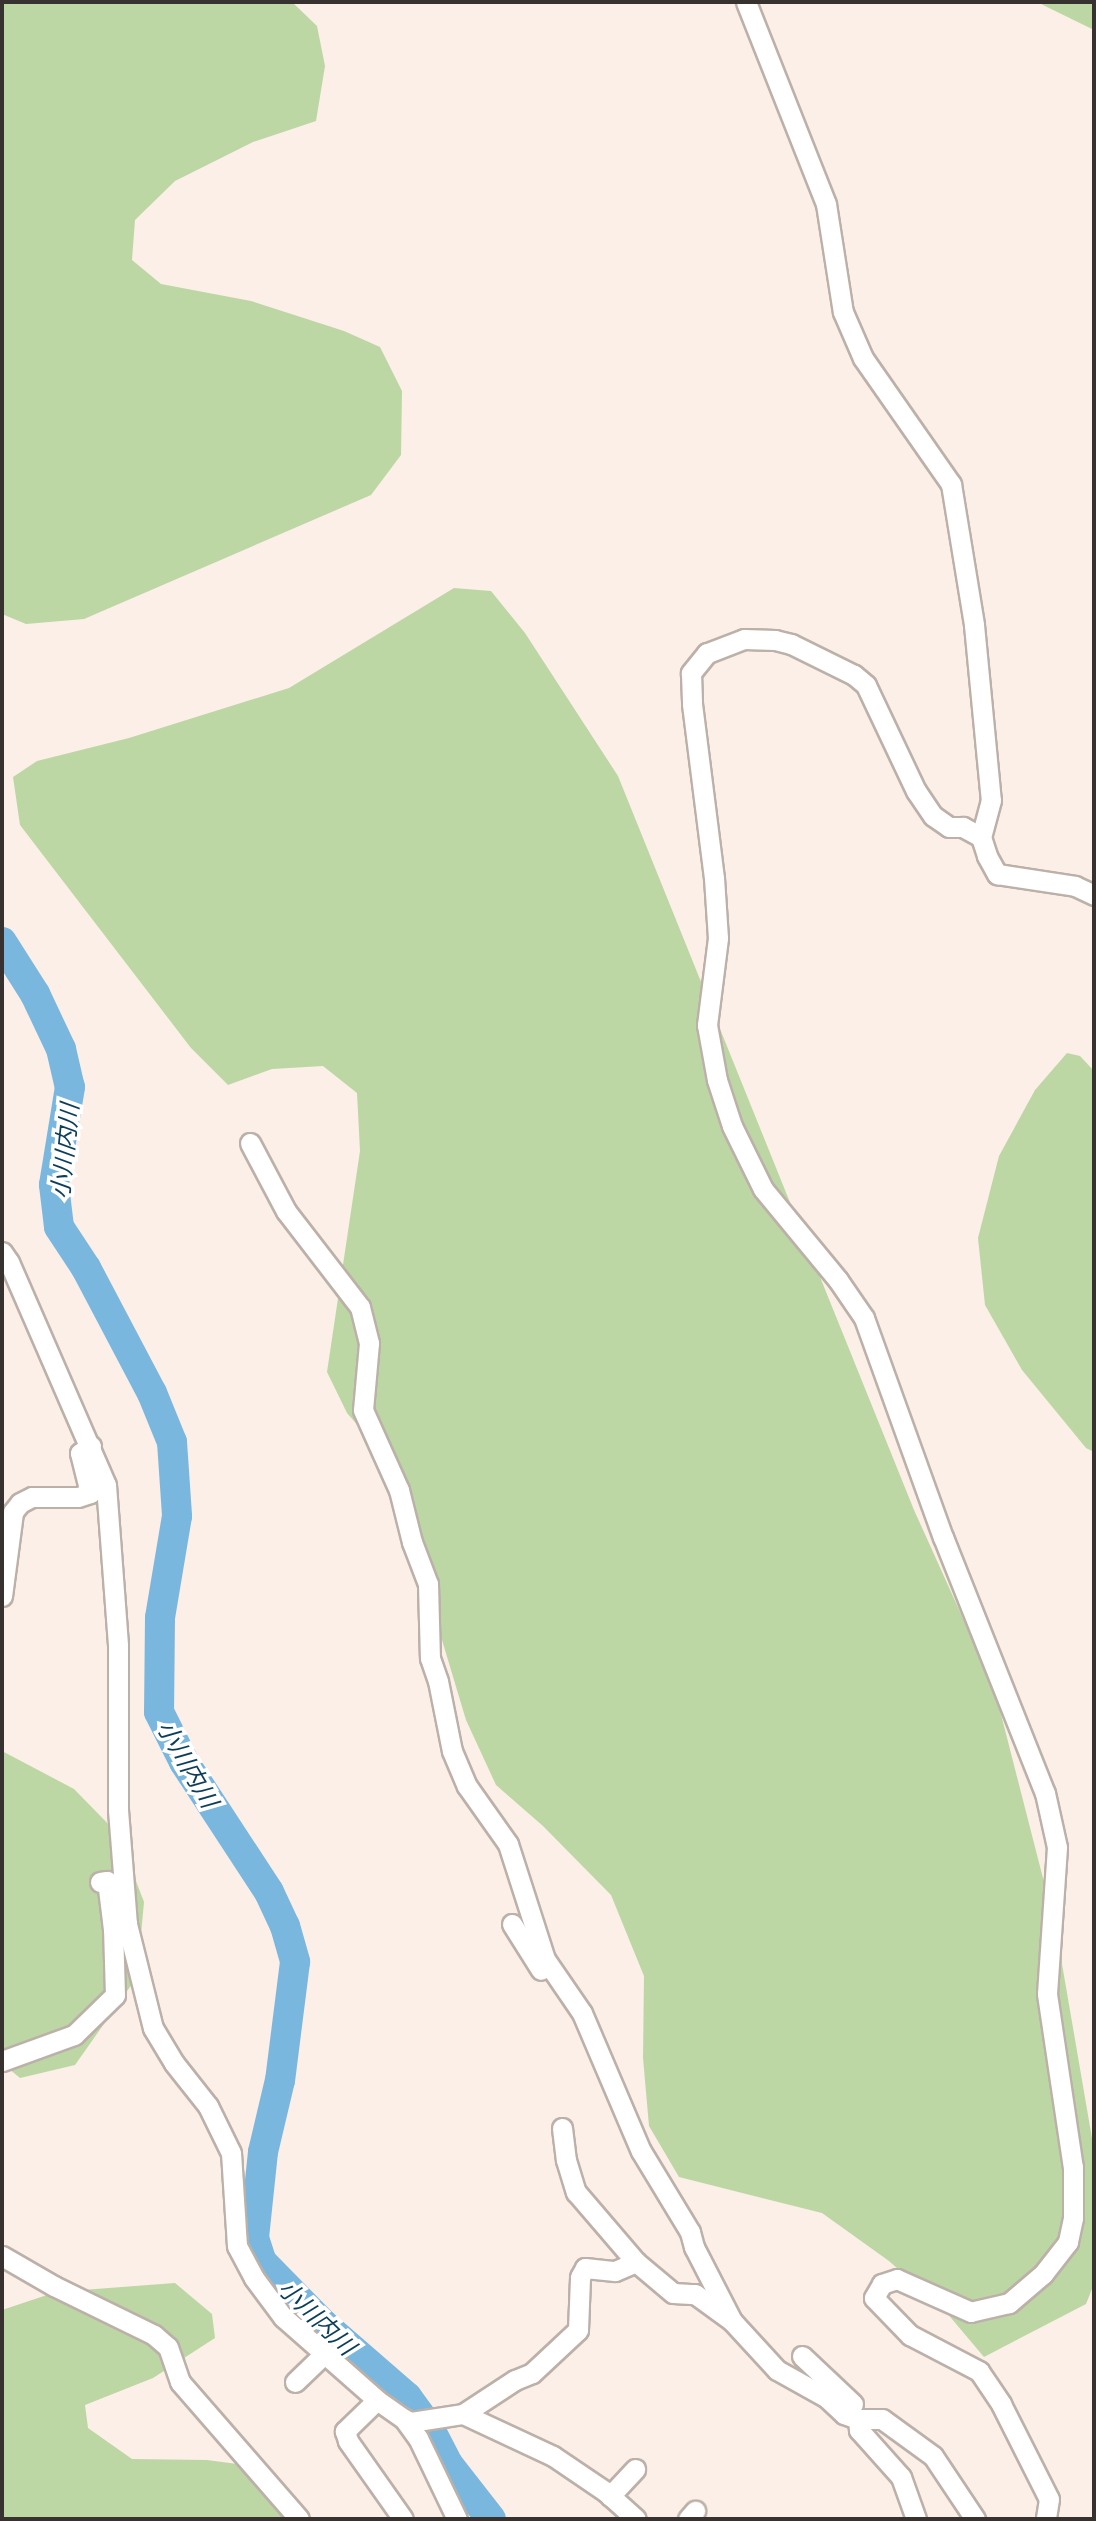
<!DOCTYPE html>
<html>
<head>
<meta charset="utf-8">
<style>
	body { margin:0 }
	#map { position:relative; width:1096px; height:2521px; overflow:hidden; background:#fbefe7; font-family:Georgia,"Noto Sans JP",serif }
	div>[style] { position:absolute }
	.green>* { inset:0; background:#bcd7a4 }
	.river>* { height:30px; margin:-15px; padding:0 15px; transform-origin:15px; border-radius:15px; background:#7ab7df }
	.roads { filter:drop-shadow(2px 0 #bcb1a9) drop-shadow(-2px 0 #bcb1a9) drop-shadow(0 2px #bcb1a9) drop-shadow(0 -2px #bcb1a9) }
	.street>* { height:19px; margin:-9.5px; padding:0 9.5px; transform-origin:9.5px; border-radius:9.5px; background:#fff }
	span { translate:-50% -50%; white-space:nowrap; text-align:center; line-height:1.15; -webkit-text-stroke:7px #fff; paint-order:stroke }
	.water-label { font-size:24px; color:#0c3e5a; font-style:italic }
	.frame { position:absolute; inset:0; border:4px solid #37322f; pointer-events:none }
</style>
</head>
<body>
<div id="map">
	<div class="green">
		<i style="clip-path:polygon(2px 2px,292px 2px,317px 26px,325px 66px,316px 121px,253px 142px,175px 181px,135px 220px,132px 260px,161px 284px,251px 301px,344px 331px,380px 347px,402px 391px,401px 455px,371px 495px,84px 619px,26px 624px,2px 614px)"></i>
		<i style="clip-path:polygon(1038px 2px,1094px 2px,1094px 30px,1043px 5px)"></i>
		<i style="clip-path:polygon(454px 588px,491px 591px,525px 633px,618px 776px,914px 1510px,994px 1687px,1056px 1929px,1094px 2150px,1094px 2284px,1086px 2304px,984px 2357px,946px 2312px,889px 2261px,822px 2213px,679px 2177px,649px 2126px,643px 2058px,644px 1976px,611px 1895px,543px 1826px,496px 1785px,466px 1720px,427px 1590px,401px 1475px,347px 1413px,327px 1372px,360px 1151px,357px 1093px,323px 1066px,272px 1069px,228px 1085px,191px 1048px,20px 825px,13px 777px,37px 761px,129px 738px,289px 688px)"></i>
		<i style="clip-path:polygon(1067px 1053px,1080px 1056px,1094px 1071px,1094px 1452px,1086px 1448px,1022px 1370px,985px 1305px,978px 1238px,999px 1156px,1035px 1090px)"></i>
		<i style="clip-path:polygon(2px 1751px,74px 1789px,118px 1834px,144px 1902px,137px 1977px,75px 2065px,20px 2078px,2px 2063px)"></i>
		<i style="clip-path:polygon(175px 2283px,212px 2314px,215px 2338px,153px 2378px,85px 2405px,88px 2428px,132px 2459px,207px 2460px,268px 2468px,313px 2519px,2px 2519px,2px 2310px,56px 2292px)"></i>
	</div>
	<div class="river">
		<i style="left:2px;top:942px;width:62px;rotate:57.6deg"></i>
		<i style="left:35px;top:994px;width:61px;rotate:64.7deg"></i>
		<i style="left:61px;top:1049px;width:39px;rotate:77deg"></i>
		<i style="left:70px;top:1087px;width:99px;rotate:99.3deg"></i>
		<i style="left:54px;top:1185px;width:42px;rotate:83.2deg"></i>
		<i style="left:59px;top:1227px;width:49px;rotate:56.6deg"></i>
		<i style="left:86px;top:1268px;width:141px;rotate:62.2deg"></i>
		<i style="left:152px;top:1393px;width:53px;rotate:67.8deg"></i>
		<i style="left:172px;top:1442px;width:74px;rotate:86.1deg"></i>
		<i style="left:177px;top:1516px;width:103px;rotate:99.5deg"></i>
		<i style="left:160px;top:1618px;width:94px;rotate:90.6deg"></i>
		<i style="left:159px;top:1712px;width:56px;rotate:63.4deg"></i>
		<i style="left:184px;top:1762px;width:155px;rotate:56.8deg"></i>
		<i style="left:269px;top:1892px;width:38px;rotate:65deg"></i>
		<i style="left:285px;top:1926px;width:37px;rotate:74deg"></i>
		<i style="left:295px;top:1962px;width:119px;rotate:97.2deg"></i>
		<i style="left:280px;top:2080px;width:74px;rotate:103.3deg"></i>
		<i style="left:263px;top:2152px;width:86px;rotate:96deg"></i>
		<i style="left:254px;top:2238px;width:25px;rotate:72deg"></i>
		<i style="left:262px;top:2262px;width:87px;rotate:45.5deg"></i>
		<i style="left:323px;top:2324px;width:111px;rotate:41deg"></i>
		<i style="left:407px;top:2397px;width:37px;rotate:54deg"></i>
		<i style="left:429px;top:2427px;width:42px;rotate:62.8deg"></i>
		<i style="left:448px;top:2464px;width:70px;rotate:52deg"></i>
	</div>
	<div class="roads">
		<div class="street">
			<i style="left:746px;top:2px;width:217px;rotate:68.4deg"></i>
			<i style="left:826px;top:204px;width:109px;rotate:81.1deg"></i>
			<i style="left:843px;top:312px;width:50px;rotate:66.5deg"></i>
			<i style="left:863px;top:358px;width:154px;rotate:55.1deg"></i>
			<i style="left:951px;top:484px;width:143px;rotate:80.7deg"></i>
			<i style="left:974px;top:625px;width:176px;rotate:84.5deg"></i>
			<i style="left:991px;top:800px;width:38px;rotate:105deg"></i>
			<i style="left:981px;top:837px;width:20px;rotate:72deg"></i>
			<i style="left:987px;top:856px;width:21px;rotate:61deg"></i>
			<i style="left:997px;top:874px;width:79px;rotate:8.7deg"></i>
			<i style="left:1075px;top:886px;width:21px;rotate:25deg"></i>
			<i style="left:981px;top:837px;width:21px;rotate:-151deg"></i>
			<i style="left:963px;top:827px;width:14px;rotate:180deg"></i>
			<i style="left:949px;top:827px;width:19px;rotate:-145deg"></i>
			<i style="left:933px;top:816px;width:30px;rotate:-124deg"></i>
			<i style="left:916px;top:791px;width:117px;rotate:-115.3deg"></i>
			<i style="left:866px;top:685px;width:16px;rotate:-140deg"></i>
			<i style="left:854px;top:675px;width:70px;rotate:-153.8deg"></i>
			<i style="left:791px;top:644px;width:16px;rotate:-166deg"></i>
			<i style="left:775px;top:640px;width:31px;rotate:-178deg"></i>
			<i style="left:744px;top:639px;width:40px;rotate:159deg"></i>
			<i style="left:707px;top:653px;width:26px;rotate:129deg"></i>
			<i style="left:691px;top:673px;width:31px;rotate:88deg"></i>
			<i style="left:692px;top:704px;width:175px;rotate:82.8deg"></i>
			<i style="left:714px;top:878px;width:60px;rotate:86.2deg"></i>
			<i style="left:718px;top:938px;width:88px;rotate:97.2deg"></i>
			<i style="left:707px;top:1025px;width:56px;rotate:79.7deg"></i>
			<i style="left:717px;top:1080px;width:48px;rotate:71.9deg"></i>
			<i style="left:732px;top:1126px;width:70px;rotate:63.8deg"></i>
			<i style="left:763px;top:1189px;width:118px;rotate:50.5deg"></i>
			<i style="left:838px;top:1280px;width:46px;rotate:55.6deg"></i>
			<i style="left:864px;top:1318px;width:233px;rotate:70.2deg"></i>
			<i style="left:943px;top:1537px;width:276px;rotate:68.3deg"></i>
			<i style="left:1045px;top:1793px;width:55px;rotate:77.5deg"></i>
			<i style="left:1057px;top:1847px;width:147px;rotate:93.9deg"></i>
			<i style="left:1047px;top:1994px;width:175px;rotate:81.5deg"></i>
			<i style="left:1073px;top:2167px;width:51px;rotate:90deg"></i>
			<i style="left:1073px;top:2218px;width:25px;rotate:102deg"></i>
			<i style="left:1068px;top:2242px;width:41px;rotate:128deg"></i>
			<i style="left:1043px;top:2274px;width:45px;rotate:139.5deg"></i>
			<i style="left:1009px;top:2303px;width:39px;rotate:167deg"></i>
			<i style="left:971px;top:2312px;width:81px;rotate:-156deg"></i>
			<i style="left:897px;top:2279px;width:16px;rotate:162deg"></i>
			<i style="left:882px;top:2284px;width:16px;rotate:120deg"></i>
			<i style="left:874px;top:2298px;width:52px;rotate:45.8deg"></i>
			<i style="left:910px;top:2335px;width:78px;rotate:27.6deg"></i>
			<i style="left:979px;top:2371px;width:40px;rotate:56deg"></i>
			<i style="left:1001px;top:2404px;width:106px;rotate:63.2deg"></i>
			<i style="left:1049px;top:2499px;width:20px;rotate:99deg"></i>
			<i style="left:250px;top:1143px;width:77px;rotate:62.1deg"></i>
			<i style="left:286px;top:1211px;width:121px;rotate:52.4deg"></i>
			<i style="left:360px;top:1307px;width:37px;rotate:76deg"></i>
			<i style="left:369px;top:1343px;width:67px;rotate:95.1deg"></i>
			<i style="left:363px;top:1410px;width:88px;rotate:65.8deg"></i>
			<i style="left:399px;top:1490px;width:54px;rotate:76deg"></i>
			<i style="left:412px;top:1542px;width:45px;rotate:69.1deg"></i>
			<i style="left:428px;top:1584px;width:74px;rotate:88.5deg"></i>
			<i style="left:430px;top:1658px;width:24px;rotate:71deg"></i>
			<i style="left:438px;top:1681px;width:71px;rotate:78.7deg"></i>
			<i style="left:452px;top:1751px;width:38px;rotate:67deg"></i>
			<i style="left:467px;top:1786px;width:71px;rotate:54.7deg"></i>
			<i style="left:508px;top:1844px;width:121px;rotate:72.2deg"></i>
			<i style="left:545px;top:1959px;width:65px;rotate:55.6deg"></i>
			<i style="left:582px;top:2013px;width:150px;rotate:66.9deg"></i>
			<i style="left:641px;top:2151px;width:95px;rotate:58.8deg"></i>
			<i style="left:690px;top:2232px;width:16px;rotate:75deg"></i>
			<i style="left:694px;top:2247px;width:83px;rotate:62.8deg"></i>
			<i style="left:2px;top:1252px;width:12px;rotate:55deg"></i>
			<i style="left:9px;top:1262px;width:243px;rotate:66.5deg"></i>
			<i style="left:106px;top:1485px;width:161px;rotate:85.7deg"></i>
			<i style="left:118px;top:1646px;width:164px;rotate:90deg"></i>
			<i style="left:118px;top:1810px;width:114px;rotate:85.5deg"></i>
			<i style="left:127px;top:1924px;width:107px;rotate:76deg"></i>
			<i style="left:153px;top:2028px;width:41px;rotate:59deg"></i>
			<i style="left:174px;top:2063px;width:55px;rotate:51.7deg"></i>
			<i style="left:208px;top:2106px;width:52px;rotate:63.9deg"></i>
			<i style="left:231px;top:2153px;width:93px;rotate:86.3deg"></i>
			<i style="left:237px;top:2246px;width:36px;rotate:62deg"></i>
			<i style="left:254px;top:2278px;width:49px;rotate:53.4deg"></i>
			<i style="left:283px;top:2317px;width:125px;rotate:41.4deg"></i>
			<i style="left:377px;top:2400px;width:33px;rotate:35deg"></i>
			<i style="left:404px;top:2419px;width:8px;rotate:23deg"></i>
			<i style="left:411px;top:2422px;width:53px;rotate:-8.7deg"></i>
			<i style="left:463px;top:2414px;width:99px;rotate:25deg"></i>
			<i style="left:553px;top:2456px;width:64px;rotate:34.2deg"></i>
			<i style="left:606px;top:2492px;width:40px;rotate:42deg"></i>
			<i style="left:2px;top:1596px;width:85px;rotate:-82.5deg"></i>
			<i style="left:13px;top:1512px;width:11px;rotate:-52deg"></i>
			<i style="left:20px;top:1503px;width:13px;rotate:-27deg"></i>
			<i style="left:32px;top:1497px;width:46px"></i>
			<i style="left:78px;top:1497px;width:13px;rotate:-18deg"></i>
			<i style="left:90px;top:1493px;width:41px;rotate:-104deg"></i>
			<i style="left:80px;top:1453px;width:13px;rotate:-32deg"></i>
			<i style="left:100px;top:1882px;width:7px;rotate:-8deg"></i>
			<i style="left:107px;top:1881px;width:48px;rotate:82.9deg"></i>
			<i style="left:512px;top:1924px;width:54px;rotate:57.8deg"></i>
			<i style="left:2px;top:2061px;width:77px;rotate:-19.9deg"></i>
			<i style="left:74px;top:2035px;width:57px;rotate:-44.3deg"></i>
			<i style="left:115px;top:1995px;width:66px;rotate:-91.7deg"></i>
			<i style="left:113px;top:1929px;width:15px;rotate:-20deg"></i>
			<i style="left:562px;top:2128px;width:32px;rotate:83deg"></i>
			<i style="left:566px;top:2160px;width:34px;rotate:73deg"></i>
			<i style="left:576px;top:2192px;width:92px;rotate:49.4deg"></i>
			<i style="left:636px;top:2262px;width:48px;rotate:40deg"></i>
			<i style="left:673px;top:2293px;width:22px;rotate:3deg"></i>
			<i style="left:695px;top:2294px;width:46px;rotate:36.1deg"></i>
			<i style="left:732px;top:2321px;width:67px;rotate:47.4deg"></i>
			<i style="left:777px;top:2370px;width:57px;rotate:29.2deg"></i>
			<i style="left:827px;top:2398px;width:23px;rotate:43deg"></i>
			<i style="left:844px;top:2414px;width:15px;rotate:20deg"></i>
			<i style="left:858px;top:2419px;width:24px"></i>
			<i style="left:882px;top:2419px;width:63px;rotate:36deg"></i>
			<i style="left:933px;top:2456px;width:76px;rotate:56.3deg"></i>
			<i style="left:2px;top:2256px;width:60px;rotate:30deg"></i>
			<i style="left:54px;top:2286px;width:111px;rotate:26.1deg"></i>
			<i style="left:154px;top:2335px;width:18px;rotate:41deg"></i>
			<i style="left:168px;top:2347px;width:37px;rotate:71deg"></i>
			<i style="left:180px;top:2382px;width:181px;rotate:49deg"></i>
			<i style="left:802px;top:2356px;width:70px;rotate:43.3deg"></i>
			<i style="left:295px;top:2382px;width:42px;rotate:-44deg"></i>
			<i style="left:377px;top:2400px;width:45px;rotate:135.9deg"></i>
			<i style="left:345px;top:2431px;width:10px;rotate:73deg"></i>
			<i style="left:348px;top:2441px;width:95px;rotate:54.8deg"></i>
			<i style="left:463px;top:2414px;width:62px;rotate:-33.2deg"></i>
			<i style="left:515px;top:2380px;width:18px;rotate:-22deg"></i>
			<i style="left:532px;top:2373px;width:63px;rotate:-43.1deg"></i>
			<i style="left:578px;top:2330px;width:53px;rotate:-87.8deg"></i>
			<i style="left:580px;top:2277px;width:10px;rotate:-61deg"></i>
			<i style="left:585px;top:2268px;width:30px;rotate:6deg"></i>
			<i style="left:615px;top:2271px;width:23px;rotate:-23deg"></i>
			<i style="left:404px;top:2419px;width:24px;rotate:54deg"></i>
			<i style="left:418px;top:2438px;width:90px;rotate:64.3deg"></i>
			<i style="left:858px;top:2419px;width:11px;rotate:85deg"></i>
			<i style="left:859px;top:2430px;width:63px;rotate:48.2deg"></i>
			<i style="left:901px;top:2477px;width:45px;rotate:70.3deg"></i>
			<i style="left:610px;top:2496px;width:37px;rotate:-47deg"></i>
			<i style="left:688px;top:2519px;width:11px;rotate:-49deg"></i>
		</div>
	</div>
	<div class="water-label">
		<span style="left:63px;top:1151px;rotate:-84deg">小川内川</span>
		<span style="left:189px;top:1763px;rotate:60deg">小川内川</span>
		<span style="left:318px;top:2316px;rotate:44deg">小川内川</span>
	</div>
	<div class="frame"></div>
</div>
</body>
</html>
